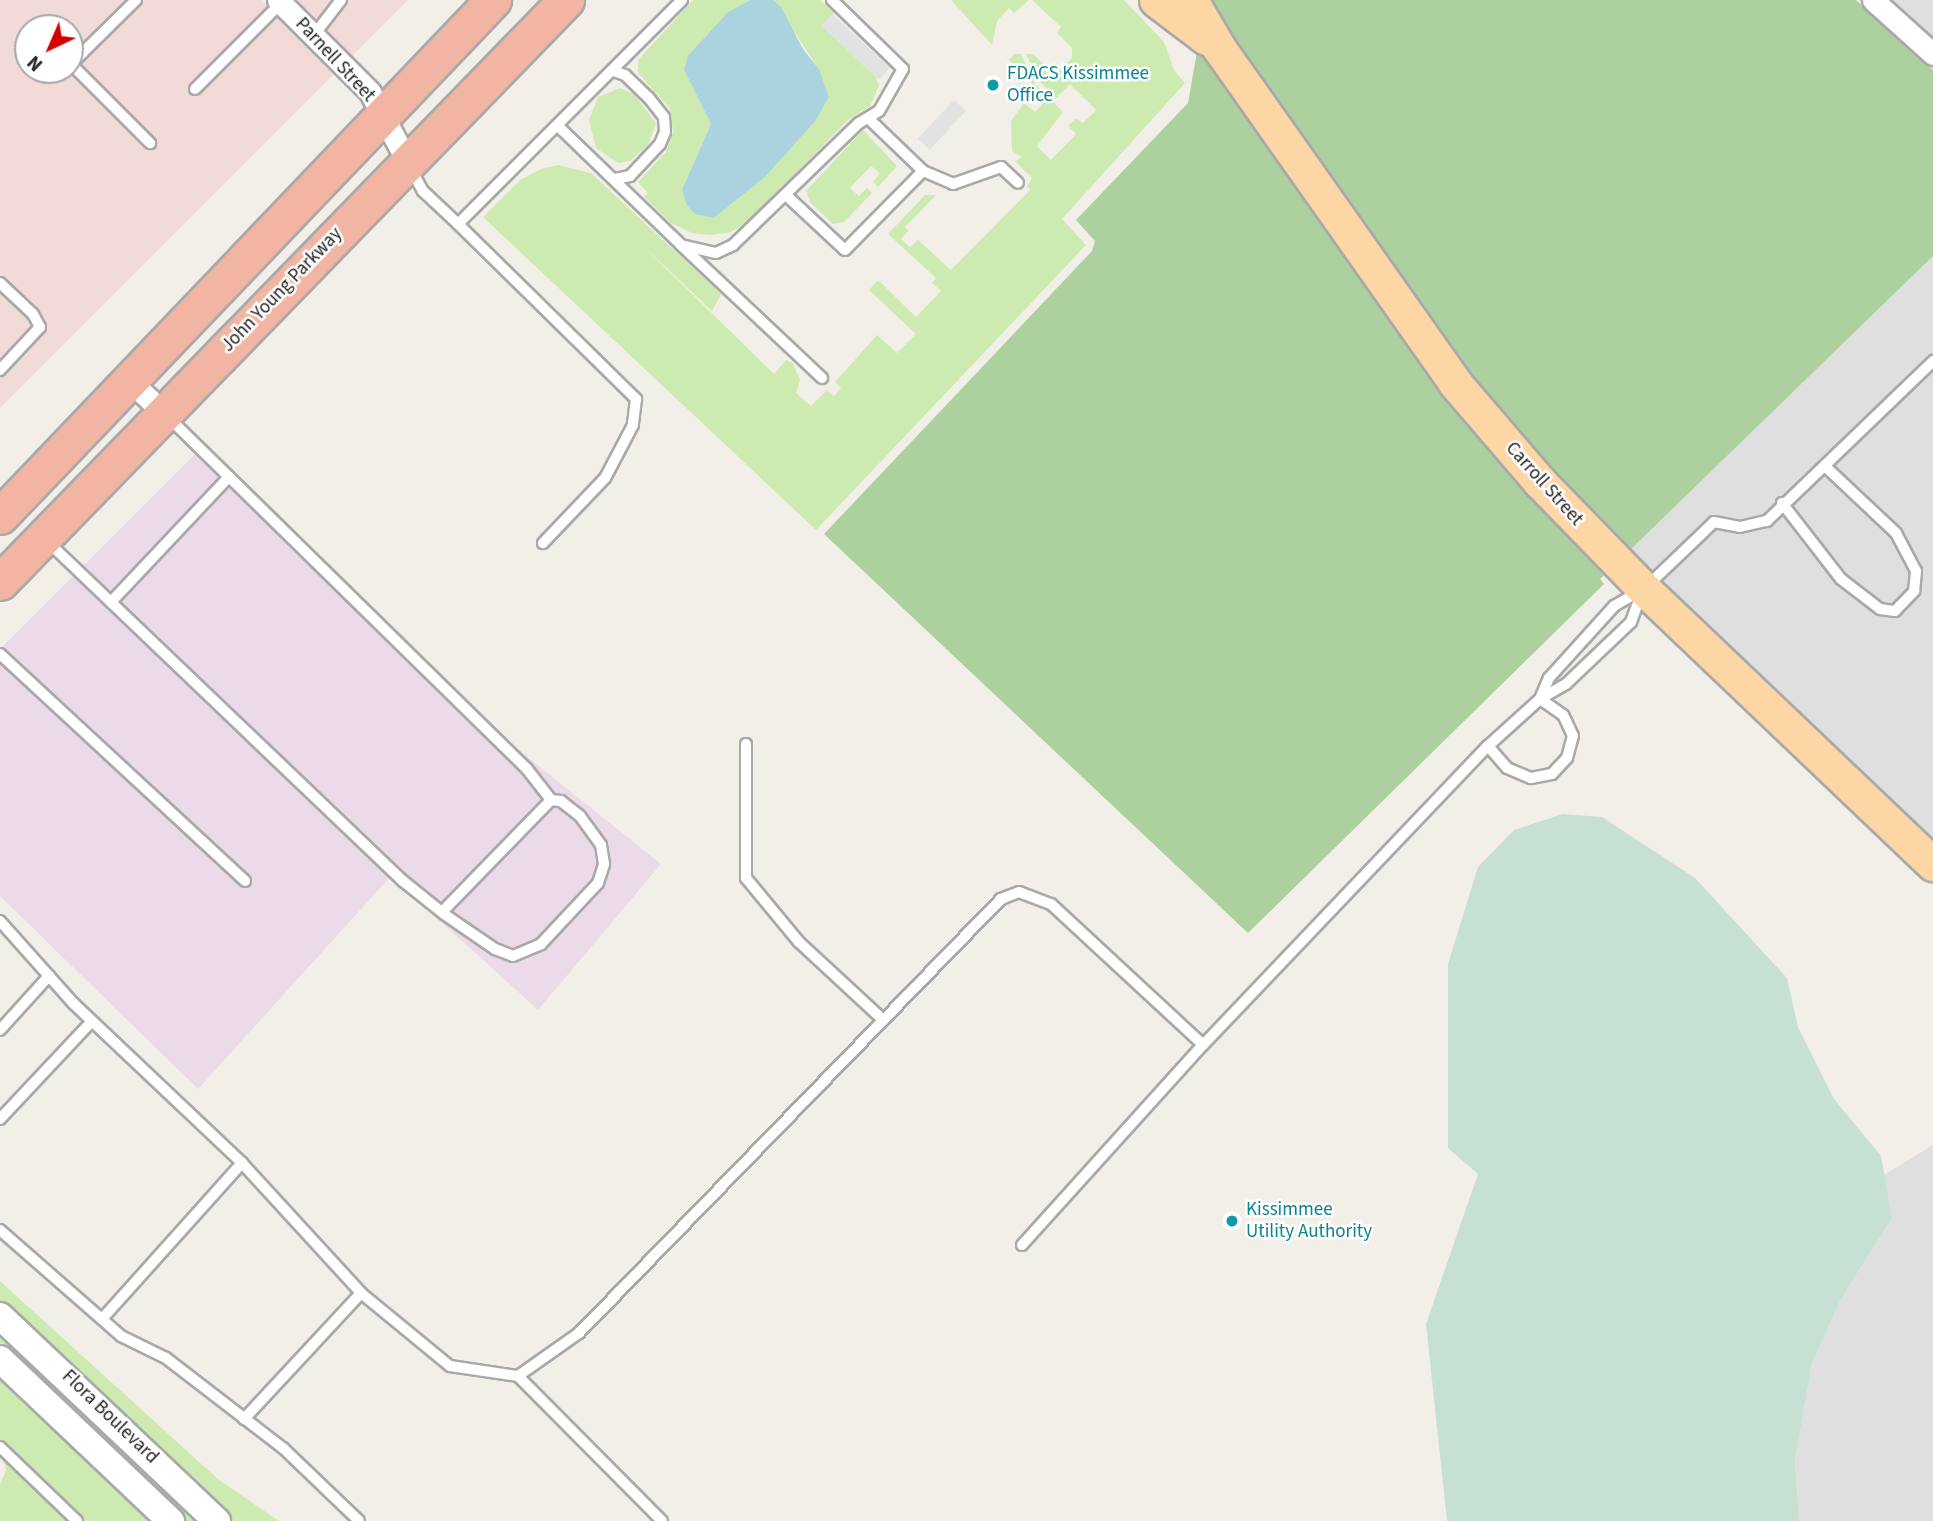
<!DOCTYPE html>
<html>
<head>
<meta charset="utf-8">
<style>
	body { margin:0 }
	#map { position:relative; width:1933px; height:1521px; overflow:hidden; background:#f2efe9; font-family:"Source Sans 3",sans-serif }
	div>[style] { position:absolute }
	.residential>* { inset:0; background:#e0dfdf }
	.commercial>* { inset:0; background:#f2dad9 }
	.industrial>* { inset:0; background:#ebdbe8 }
	.grass>* { inset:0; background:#cdebb0; transform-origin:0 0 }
	.forest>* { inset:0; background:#add19e }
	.wetland>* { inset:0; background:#c6e0d4 }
	.parking>* { inset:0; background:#e2e2e2; transform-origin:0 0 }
	.water>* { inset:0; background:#aad3df }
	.roads { filter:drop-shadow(2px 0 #a9a9a9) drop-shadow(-2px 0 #a9a9a9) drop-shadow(0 2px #a9a9a9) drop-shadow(0 -2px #a9a9a9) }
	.service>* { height:10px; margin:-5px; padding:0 5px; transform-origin:5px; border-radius:5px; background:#fff }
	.minor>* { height:21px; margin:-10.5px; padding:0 10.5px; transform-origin:10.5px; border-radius:10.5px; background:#fff }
	.tertiary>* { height:26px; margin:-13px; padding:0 13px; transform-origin:13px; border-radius:13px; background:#fff }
	.primary>* { height:33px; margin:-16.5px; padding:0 16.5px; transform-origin:16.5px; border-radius:16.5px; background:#fcd6a4 }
	.trunk>* { height:35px; margin:-17.5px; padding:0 17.5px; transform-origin:17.5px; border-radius:17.5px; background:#f2b4a3 }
	.dots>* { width:19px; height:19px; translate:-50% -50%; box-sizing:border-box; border:4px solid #fff; border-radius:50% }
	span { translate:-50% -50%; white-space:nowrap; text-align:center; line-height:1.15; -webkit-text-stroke:5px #fff; paint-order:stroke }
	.street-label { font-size:19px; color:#222 }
	.culture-label { font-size:19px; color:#0d838f }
	.left { translate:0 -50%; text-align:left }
	.north { position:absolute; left:14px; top:14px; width:70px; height:70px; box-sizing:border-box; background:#fff; border:2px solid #a7a7a7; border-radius:50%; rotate:224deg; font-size:19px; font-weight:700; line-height:28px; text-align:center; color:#222 }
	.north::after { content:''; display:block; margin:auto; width:24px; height:32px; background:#d40000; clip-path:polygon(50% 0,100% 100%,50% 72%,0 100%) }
</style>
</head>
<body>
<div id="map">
	<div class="residential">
		<i style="clip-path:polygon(1890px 0,1933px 0,1933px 40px)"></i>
		<i style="clip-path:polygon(1933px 256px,1933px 849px,1626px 554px)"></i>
		<i style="clip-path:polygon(1933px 1145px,1933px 1521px,1799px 1521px,1795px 1460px,1812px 1363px,1841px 1299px,1892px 1218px,1884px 1175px)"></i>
	</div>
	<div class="commercial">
		<i style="clip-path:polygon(evenodd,0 0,262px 0,335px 73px,0 408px,0 0,28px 28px,70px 28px,70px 70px,28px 70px,28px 28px)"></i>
		<i style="clip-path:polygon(294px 0,408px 0,351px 57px)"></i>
	</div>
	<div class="industrial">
		<i style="clip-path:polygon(206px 443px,520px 751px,661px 864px,538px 1010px,391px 876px,198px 1089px,0 896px,0 649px)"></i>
	</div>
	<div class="grass">
		<i style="clip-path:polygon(693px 0,750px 0,728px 12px,684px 70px,711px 124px,682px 191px,695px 213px,714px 218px,765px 177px,777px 163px,819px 69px,773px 0,820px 0,834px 13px,822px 26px,876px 77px,879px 86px,870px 106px,849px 119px,749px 221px,731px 232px,710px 235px,692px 233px,671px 223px,644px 197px,648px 193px,638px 182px,666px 152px,673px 132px,670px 109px,638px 73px,638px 60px)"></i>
		<i style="clip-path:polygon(951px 0,1029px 0,1014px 13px,1009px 8px,997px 21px,992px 45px)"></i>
		<i style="clip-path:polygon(1032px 0,1124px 0,1164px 42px,1174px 70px,1185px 83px,1062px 219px,1086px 245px,816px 530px,483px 217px,520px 180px,541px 169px,558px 165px,591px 173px,721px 294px,712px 311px,638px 241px,774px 374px,786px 360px,793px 363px,800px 380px,796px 393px,811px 406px,827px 390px,834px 396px,841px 388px,835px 382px,877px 335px,897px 353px,916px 334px,869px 290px,878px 280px,916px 317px,941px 291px,932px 283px,936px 278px,888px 234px,925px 195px,936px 195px,905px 227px,908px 231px,901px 239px,910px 247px,918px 240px,951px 270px,1030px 190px,1027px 186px,1032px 178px,1015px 161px,1022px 157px,1012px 151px,1011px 121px,1024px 103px,1035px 112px,1042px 105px,1032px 95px,1037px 90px,1028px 78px,1009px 60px,1014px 54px,1021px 54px,1035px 84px,1063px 112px,1037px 146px,1051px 160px,1076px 134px,1068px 126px,1076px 118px,1083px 123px,1096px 110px,1070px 84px,1056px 98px,1040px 82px,1026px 54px,1033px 54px,1050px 70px,1060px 71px,1072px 58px,1072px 48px,1057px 33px,1061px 27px)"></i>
		<i style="clip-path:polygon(620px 88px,634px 94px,656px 123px,648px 145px,630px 161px,618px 163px,596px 148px,589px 120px,598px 97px)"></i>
		<i style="clip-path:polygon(863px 130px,897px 166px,878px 187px,873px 182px,880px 173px,871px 166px,850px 188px,859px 196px,867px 188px,872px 193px,844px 222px,833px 224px,810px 202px,806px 191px)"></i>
		<i style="clip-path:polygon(0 1281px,219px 1480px,279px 1521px,233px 1521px,0 1301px)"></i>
		<i style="left:0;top:1330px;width:277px;height:15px;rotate:44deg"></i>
		<i style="clip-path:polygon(0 1375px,154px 1521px,0 1521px,0 1485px,6px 1470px,0 1446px)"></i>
	</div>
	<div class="forest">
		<i style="clip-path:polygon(1204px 0,1856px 0,1933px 70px,1933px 256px,1626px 554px,1464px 376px)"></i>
		<i style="clip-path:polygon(1198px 46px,1610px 570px,1600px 579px,1604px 584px,1248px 933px,824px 534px,1092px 251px,1095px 241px,1076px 220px,1188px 103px)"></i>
	</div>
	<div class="wetland">
		<i style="clip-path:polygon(1563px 814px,1602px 817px,1695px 878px,1787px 978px,1798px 1027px,1834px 1099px,1881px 1156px,1892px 1218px,1841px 1299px,1812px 1363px,1795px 1460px,1799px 1521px,1447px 1521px,1426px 1324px,1478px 1174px,1448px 1148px,1448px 964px,1478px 867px,1514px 830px)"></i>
	</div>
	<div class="parking">
		<i style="left:832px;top:14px;width:79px;height:16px;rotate:43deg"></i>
		<i style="left:954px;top:100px;width:16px;height:53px;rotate:43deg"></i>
	</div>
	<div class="water">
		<i style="clip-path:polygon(750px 0,773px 0,781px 7px,803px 49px,819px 69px,829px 97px,815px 121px,765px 177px,714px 218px,695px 214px,687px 205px,682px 190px,711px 124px,684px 70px,688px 56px,728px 12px)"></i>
	</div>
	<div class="roads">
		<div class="service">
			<i style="left:136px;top:0;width:91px;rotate:135.4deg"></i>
			<i style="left:71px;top:64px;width:112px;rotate:45deg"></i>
			<i style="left:314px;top:35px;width:44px;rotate:-52.4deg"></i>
			<i style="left:614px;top:71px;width:12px;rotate:20deg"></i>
			<i style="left:625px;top:75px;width:33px;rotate:44deg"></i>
			<i style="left:649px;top:98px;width:24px;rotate:52deg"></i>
			<i style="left:664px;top:117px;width:15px;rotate:86deg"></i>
			<i style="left:665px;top:132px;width:13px;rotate:113deg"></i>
			<i style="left:660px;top:144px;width:44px;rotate:133.2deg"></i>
			<i style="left:630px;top:176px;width:15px;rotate:169deg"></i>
			<i style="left:195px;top:89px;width:122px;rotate:-45deg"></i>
			<i style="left:868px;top:118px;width:76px;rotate:43.9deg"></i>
			<i style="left:560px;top:128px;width:168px;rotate:44deg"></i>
			<i style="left:681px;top:245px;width:36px;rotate:13deg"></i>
			<i style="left:716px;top:253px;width:19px;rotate:-25deg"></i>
			<i style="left:733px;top:245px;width:175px;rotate:-44.1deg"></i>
			<i style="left:859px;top:123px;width:23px;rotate:-31deg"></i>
			<i style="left:879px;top:111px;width:48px;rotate:-60.3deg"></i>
			<i style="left:903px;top:69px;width:99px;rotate:-135.8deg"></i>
			<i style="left:410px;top:167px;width:27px;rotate:62deg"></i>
			<i style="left:423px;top:191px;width:48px;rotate:43.3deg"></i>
			<i style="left:458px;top:224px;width:317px;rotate:-45deg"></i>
			<i style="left:787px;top:196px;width:79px;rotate:43deg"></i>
			<i style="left:845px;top:250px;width:111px;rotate:-45.4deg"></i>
			<i style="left:923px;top:171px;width:33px;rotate:23deg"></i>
			<i style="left:953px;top:184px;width:51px;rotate:-19.5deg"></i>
			<i style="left:1001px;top:167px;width:23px;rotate:43deg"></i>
			<i style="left:458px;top:224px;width:250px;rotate:44.5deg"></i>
			<i style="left:636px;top:399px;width:26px;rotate:97deg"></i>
			<i style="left:633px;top:425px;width:60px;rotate:117.8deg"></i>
			<i style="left:605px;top:478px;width:90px;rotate:133.6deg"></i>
			<i style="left:683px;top:247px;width:191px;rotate:43.3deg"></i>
			<i style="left:0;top:283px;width:45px;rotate:43.2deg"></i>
			<i style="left:33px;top:314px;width:15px;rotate:62deg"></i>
			<i style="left:40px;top:327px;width:59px;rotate:132.9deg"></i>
			<i style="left:168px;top:417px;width:503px;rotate:44.44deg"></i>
			<i style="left:527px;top:769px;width:39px;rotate:52deg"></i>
			<i style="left:1782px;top:503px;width:96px;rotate:52.2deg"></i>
			<i style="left:1841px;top:579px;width:49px;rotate:37.6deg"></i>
			<i style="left:1880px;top:609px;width:15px;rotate:8deg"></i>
			<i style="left:1895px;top:611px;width:28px;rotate:-46deg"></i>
			<i style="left:1914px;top:591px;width:20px;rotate:-84deg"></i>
			<i style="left:1916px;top:571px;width:43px;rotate:-117.8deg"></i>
			<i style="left:1896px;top:533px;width:98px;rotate:-136.7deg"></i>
			<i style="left:48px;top:542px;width:491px;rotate:43.7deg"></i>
			<i style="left:403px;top:881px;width:53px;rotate:38.8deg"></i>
			<i style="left:444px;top:914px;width:62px;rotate:34.5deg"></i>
			<i style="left:495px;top:949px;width:19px;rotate:21deg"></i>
			<i style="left:513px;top:956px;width:30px;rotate:-23deg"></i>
			<i style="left:541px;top:944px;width:83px;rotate:-46.9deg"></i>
			<i style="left:598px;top:883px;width:20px;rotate:-72deg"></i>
			<i style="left:604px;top:864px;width:19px;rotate:-99deg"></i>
			<i style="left:601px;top:845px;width:36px;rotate:-126deg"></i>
			<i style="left:580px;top:816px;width:24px;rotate:-142deg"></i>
			<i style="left:561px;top:801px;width:10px;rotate:-174deg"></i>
			<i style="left:551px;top:800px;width:156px;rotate:134.2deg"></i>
			<i style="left:111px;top:602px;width:172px;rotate:-46.7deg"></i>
			<i style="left:0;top:654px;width:334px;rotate:42.8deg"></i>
			<i style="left:1540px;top:699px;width:23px;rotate:-67deg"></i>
			<i style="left:1549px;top:678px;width:97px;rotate:-47.9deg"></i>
			<i style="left:1614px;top:606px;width:34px;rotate:-30deg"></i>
			<i style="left:1644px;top:589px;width:97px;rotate:-43.7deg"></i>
			<i style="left:1714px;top:522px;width:26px;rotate:11deg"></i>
			<i style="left:1740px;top:527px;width:28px;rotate:-13deg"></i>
			<i style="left:1767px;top:521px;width:231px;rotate:-43.9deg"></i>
			<i style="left:746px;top:744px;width:134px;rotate:90deg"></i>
			<i style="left:746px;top:878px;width:83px;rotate:50.4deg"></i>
			<i style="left:799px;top:942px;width:112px;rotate:42.8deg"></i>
			<i style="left:1488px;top:746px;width:29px;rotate:49deg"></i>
			<i style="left:1507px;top:768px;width:26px;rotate:23deg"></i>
			<i style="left:1531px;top:778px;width:21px;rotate:-11deg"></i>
			<i style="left:1552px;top:774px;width:22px;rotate:-47deg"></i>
			<i style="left:1567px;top:758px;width:23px;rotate:-75deg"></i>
			<i style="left:1573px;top:736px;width:23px;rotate:-115deg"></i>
			<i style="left:1563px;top:715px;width:28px;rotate:-145deg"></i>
			<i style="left:0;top:921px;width:110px;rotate:48.3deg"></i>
			<i style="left:73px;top:1003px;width:233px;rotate:43.4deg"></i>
			<i style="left:242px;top:1163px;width:176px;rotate:47.5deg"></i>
			<i style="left:361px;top:1293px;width:115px;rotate:39.4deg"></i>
			<i style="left:450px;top:1366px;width:69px;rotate:8.4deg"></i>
			<i style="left:518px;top:1376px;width:75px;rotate:-35.2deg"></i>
			<i style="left:579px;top:1333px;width:605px;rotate:-45.8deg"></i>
			<i style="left:1001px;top:899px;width:19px;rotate:-21deg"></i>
			<i style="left:1019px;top:892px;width:34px;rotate:21deg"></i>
			<i style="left:1051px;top:904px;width:207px;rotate:42.8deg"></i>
			<i style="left:0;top:1030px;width:73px;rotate:-47.8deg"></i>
			<i style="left:0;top:1119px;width:134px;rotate:-46.8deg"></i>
			<i style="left:0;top:1230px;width:161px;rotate:41.2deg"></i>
			<i style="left:121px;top:1336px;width:50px;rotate:26.1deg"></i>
			<i style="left:166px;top:1358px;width:148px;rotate:37.6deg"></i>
			<i style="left:283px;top:1448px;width:105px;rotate:43.8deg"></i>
			<i style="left:1022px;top:1245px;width:270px;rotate:-47.9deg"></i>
			<i style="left:1203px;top:1045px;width:413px;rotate:-46.4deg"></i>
			<i style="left:1488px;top:746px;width:70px;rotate:-42.1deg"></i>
			<i style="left:1540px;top:699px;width:30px;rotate:-30deg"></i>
			<i style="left:1566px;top:684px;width:90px;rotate:-43.6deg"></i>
			<i style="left:1631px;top:622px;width:29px;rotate:-70deg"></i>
			<i style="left:102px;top:1319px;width:210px;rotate:-48.1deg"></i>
			<i style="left:518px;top:1376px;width:204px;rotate:45.2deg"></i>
			<i style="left:244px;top:1419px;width:172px;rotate:-47.1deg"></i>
			<i style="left:0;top:1447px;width:107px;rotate:43.9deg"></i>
		</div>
		<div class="minor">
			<i style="left:278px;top:0;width:130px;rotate:45deg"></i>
			<i style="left:370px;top:92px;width:78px;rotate:61.8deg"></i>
			<i style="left:1873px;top:0;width:81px;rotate:42deg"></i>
			<i style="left:130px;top:381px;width:47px;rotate:43.3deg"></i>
		</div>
		<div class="tertiary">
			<i style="left:0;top:1316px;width:299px;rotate:43.4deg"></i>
			<i style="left:0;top:1359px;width:236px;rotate:43.5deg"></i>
		</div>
		<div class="primary">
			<i style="left:1156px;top:0;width:63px;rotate:37.2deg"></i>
			<i style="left:1191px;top:0;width:56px;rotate:59.7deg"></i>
			<i style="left:1219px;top:48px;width:410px;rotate:54.8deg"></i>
			<i style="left:1455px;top:383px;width:130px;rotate:49.4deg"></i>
			<i style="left:1540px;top:482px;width:149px;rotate:45.8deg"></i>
			<i style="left:1644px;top:589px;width:399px;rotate:43.6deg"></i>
		</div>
		<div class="trunk">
			<i style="left:0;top:516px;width:714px;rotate:-46.31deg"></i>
			<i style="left:0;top:582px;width:812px;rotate:-45.8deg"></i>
		</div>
	</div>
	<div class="dots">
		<i style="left:993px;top:85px;background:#0f9aa8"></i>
		<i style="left:1232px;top:1221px;background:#0f9aa8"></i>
	</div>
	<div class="street-label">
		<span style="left:335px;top:60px;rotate:47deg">Parnell Street</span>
		<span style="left:282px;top:290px;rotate:-46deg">John Young Parkway</span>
		<span style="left:1544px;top:484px;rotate:48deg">Carroll Street</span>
		<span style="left:110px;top:1417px;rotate:44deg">Flora Boulevard</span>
	</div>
	<div class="culture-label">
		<span class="left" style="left:1007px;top:85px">FDACS Kissimmee<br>Office</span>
		<span class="left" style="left:1246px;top:1221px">Kissimmee<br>Utility Authority</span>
	</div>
	<div class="north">N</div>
</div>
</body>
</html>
